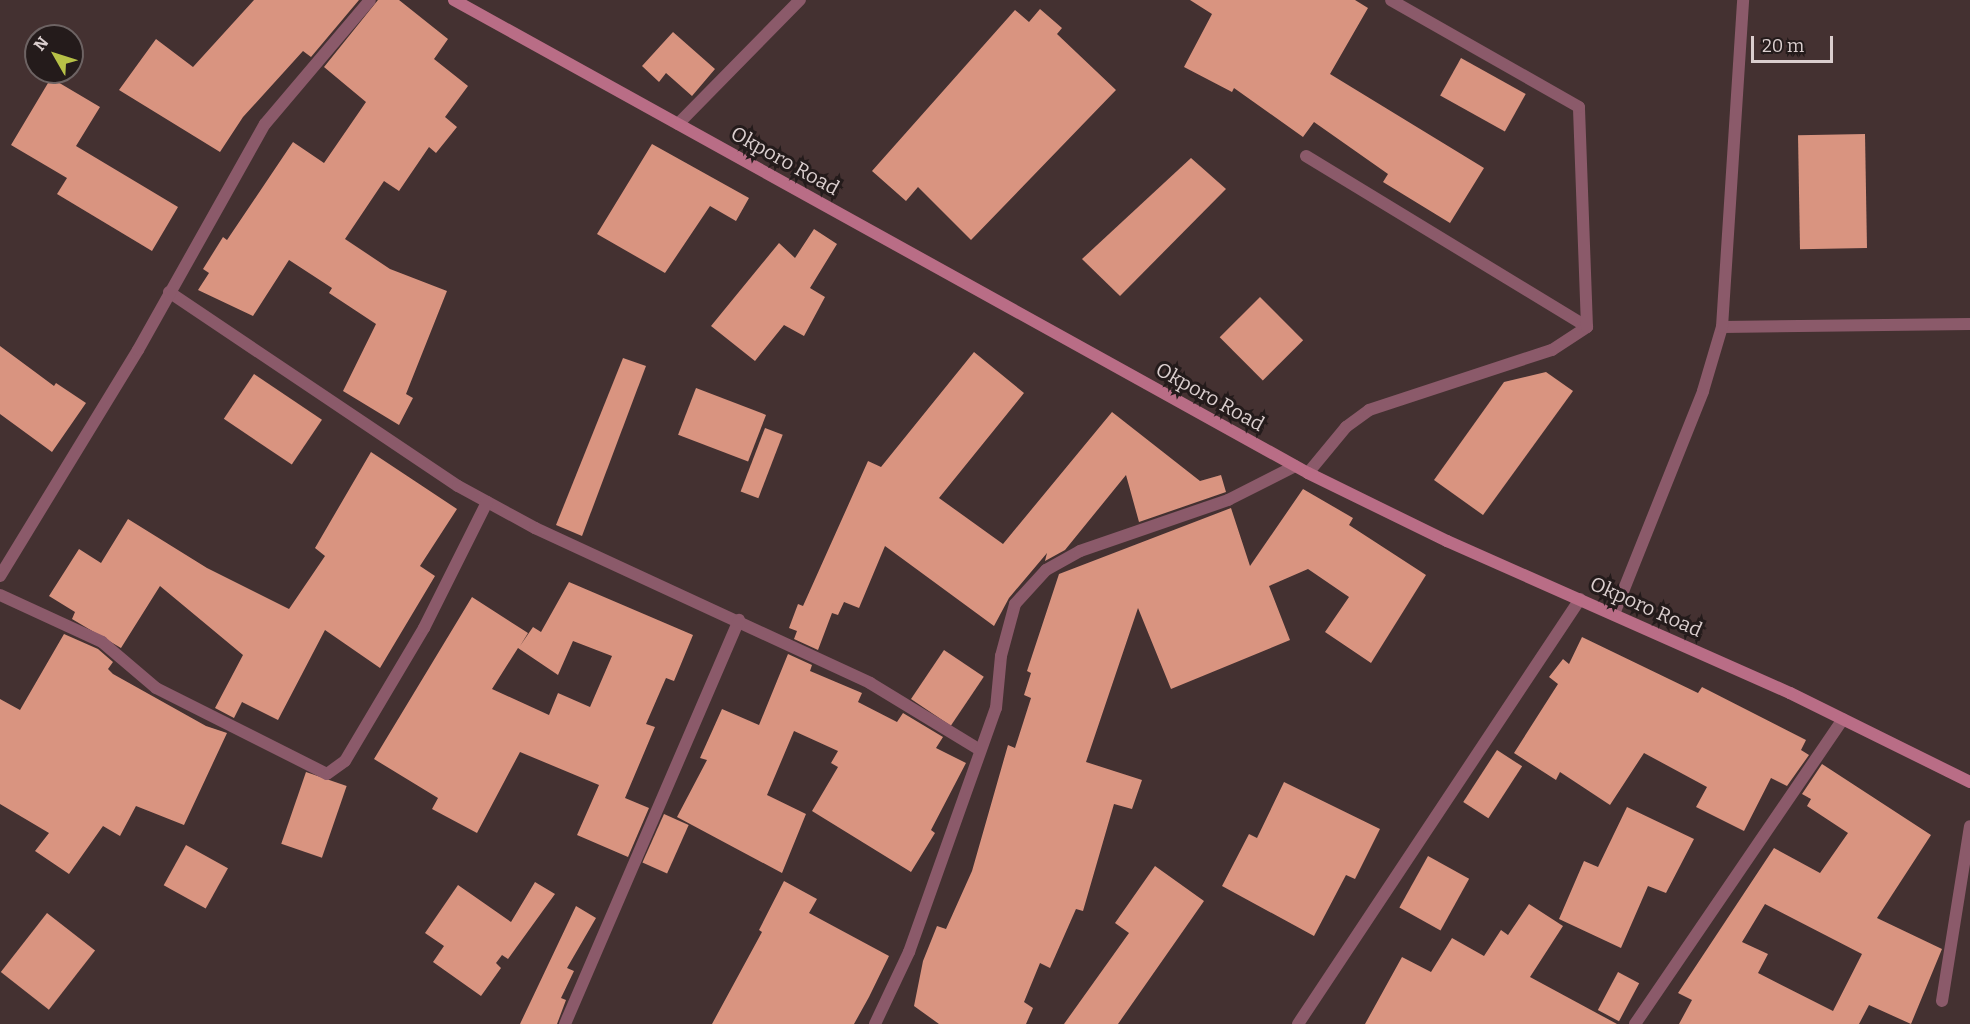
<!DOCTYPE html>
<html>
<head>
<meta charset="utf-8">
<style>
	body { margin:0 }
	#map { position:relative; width:1970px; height:1024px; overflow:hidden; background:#443131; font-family:Bitter,serif }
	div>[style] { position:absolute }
	.building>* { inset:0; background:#d99480; transform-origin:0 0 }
	.minor>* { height:12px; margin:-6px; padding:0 6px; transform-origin:6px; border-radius:6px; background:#8b5a6a }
	.secondary>* { height:12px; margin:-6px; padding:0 6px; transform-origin:6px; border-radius:6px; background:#b96d86 }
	span { translate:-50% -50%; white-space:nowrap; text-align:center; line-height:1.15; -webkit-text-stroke:6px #241b1b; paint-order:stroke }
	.street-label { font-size:20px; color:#dacece }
	.north { position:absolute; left:24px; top:24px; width:60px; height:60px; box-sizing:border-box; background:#241b1b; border:2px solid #6d6363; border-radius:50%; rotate:309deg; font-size:16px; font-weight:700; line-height:24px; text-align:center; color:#dacece }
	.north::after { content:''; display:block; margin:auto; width:21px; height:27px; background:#b7c147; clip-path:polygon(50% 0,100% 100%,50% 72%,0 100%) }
	.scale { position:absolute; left:1751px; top:36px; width:82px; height:27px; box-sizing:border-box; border:3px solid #dacece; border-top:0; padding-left:8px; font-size:18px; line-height:21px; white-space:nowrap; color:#dacece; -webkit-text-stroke:4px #241b1b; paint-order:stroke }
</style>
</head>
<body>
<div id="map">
	<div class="building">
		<i style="clip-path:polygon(254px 0,359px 0,311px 57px,303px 51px,243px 117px,220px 152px,119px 90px,156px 39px,193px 67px)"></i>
		<i style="clip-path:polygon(378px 0,399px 0,448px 39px,434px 59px,468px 86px,445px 117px,457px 127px,436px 153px,429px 147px,399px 191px,384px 181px,345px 239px,390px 269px,447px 291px,406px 394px,413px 398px,399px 425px,343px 391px,376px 324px,329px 293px,332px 288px,289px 260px,253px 316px,198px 290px,209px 273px,203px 269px,223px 237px,227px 240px,293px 142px,324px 163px,366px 102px,324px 67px)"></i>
		<i style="clip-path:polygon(1190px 0,1355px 0,1368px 8px,1330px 74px,1484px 168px,1450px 223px,1383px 182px,1388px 174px,1314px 122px,1303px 137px,1234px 88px,1232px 92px,1184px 67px,1212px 14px)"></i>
		<i style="clip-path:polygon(1040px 9px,1062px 28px,1057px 34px,1116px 90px,971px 240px,918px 187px,906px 201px,872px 171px,1015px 10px,1029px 22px)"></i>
		<i style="clip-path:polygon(673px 32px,715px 69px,692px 96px,666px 73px,659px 82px,642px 66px)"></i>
		<i style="left:1461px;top:58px;width:74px;height:43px;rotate:29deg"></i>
		<i style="clip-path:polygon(51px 78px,100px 107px,76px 146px,178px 207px,152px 251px,57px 194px,67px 178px,11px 145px)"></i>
		<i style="left:1865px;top:134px;width:114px;height:67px;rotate:89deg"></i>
		<i style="clip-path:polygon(652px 144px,749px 198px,736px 221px,710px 206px,665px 273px,597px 234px)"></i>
		<i style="clip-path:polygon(1191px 158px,1226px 189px,1120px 296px,1082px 259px)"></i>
		<i style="clip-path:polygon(814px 229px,837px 244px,810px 288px,825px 297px,804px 336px,784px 325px,755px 361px,711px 326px,779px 243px,795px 258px)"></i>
		<i style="left:1260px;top:297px;width:61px;height:57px;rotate:45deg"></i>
		<i style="clip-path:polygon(0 346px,54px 386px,56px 383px,86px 403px,52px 452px,0 414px)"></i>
		<i style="clip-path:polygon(974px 352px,1024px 393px,939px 498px,1003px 544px,1112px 412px,1200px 481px,1221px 475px,1226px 492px,1139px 522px,1126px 475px,1065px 550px,1045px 561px,1047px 553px,1009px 598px,994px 626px,885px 546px,859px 608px,844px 602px,838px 615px,832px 613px,818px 650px,794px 639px,797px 631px,789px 628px,798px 604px,803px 606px,868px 461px,881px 467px)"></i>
		<i style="clip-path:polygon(623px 358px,646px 366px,582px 536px,556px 525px)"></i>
		<i style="clip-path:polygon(1546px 372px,1573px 391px,1483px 515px,1434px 480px,1504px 382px)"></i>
		<i style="left:254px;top:374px;width:82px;height:54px;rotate:34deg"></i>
		<i style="left:696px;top:388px;width:75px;height:50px;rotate:21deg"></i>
		<i style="left:765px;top:428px;width:19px;height:68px;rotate:21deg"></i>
		<i style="clip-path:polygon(371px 452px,457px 509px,420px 566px,435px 576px,380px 668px,325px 630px,278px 720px,242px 702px,234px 718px,215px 708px,243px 655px,160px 586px,121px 648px,72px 619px,75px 612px,49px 596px,79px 549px,101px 563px,128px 519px,207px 568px,289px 609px,325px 556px,315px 548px)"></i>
		<i style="clip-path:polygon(1303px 489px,1353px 518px,1349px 525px,1426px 575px,1371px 663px,1325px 632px,1349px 597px,1308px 569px,1269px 586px,1290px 640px,1171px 689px,1138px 608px,1086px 762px,1142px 780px,1132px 809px,1114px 804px,1083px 911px,1076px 909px,1050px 968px,1040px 963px,1024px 1002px,1033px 1008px,1026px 1024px,939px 1024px,914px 1006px,923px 961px,937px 926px,946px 929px,972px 871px,1008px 745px,1015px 748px,1031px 698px,1024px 695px,1031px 673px,1027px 671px,1059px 574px,1231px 508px,1250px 566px)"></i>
		<i style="clip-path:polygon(evenodd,569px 582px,693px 635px,674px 681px,666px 678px,646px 724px,655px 727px,625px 798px,649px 808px,628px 857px,577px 835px,599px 785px,520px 752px,477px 833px,432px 809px,438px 798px,374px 759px,472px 597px,528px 633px,520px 646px,533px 627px,541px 632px,569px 582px,573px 641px,612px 656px,590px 707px,558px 693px,549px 715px,492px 689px,518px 648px,558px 675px,573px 641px)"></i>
		<i style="clip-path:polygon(64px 634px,98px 649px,113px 662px,108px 669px,113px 674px,206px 726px,227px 733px,184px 825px,136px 806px,120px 836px,103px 826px,69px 874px,35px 851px,49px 833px,0 804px,0 699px,20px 710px)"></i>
		<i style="clip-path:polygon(1582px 637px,1698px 693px,1702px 687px,1806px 740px,1801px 750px,1809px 755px,1787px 786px,1771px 778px,1744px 831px,1696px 807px,1707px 787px,1644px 753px,1610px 805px,1560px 772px,1556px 780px,1514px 753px,1558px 684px,1549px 677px,1563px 659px,1569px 664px)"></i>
		<i style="left:944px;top:650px;width:48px;height:59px;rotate:34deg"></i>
		<i style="clip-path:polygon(788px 654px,812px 665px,810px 671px,862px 693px,858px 702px,897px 722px,903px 713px,943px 737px,936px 748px,966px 763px,931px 830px,935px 833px,911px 872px,812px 811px,838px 767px,831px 763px,838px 751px,794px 731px,767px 795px,806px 814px,782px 873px,677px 817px,707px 760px,700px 758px,722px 709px,759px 725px)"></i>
		<i style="left:1497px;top:750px;width:30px;height:62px;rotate:33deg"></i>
		<i style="clip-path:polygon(evenodd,1822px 764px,1931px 835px,1877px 918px,1942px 949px,1911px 1024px,1869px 1005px,1859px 1024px,1679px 1024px,1692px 1000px,1678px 993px,1774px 848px,1820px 873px,1848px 833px,1807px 806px,1811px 799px,1802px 794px,1822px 764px,1765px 904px,1862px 954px,1833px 1011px,1758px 973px,1768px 954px,1742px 942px,1765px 904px)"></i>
		<i style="left:306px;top:772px;width:43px;height:76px;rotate:19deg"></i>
		<i style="clip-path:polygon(1284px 782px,1380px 829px,1355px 879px,1346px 875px,1314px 936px,1222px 886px,1249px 834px,1257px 838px)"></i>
		<i style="clip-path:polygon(1627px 807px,1694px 839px,1666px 893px,1648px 886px,1621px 948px,1559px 919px,1584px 861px,1598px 867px)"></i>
		<i style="left:664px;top:814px;width:27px;height:53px;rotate:24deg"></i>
		<i style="left:186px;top:845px;width:48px;height:46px;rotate:29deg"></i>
		<i style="left:1428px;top:856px;width:47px;height:59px;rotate:29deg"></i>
		<i style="clip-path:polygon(1155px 866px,1204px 901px,1118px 1024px,1064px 1024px,1129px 933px,1115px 923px)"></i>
		<i style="clip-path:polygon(784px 881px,817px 899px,809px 913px,889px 956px,869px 997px,854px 1024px,712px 1024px,762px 932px,759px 930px)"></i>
		<i style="clip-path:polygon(535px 882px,555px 894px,508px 959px,502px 955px,496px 963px,501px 968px,481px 996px,433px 962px,444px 946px,425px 933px,458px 885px,511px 922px)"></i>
		<i style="clip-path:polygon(1529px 904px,1563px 926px,1530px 977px,1617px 1024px,1365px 1024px,1402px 957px,1431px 972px,1452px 938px,1484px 956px,1501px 930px,1508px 935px)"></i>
		<i style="clip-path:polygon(576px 906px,596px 918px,567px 968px,574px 971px,561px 998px,566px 1000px,557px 1024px,520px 1024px)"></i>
		<i style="left:47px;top:913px;width:61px;height:75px;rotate:38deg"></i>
		<i style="left:1618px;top:972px;width:24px;height:43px;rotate:28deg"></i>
	</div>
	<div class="minor">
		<i style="left:678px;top:124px;width:174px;rotate:-45.5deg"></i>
		<i style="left:1306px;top:156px;width:329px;rotate:31.3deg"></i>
		<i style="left:169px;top:292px;width:348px;rotate:33.9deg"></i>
		<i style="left:458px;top:486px;width:88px;rotate:28.6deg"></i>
		<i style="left:535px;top:528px;width:369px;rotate:24.8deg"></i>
		<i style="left:870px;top:683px;width:129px;rotate:31.3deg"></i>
		<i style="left:1722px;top:327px;width:248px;rotate:-0.7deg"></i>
		<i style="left:1308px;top:473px;width:60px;rotate:-50.4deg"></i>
		<i style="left:1346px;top:427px;width:29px;rotate:-36deg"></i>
		<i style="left:1369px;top:410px;width:193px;rotate:-18.2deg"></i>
		<i style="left:1552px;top:350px;width:42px;rotate:-33.3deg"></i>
		<i style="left:1587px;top:327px;width:220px;rotate:-92.1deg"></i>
		<i style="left:1579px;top:107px;width:216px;rotate:-150.4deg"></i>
		<i style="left:0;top:576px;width:265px;rotate:-58.6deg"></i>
		<i style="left:138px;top:350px;width:259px;rotate:-60.7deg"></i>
		<i style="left:265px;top:124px;width:162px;rotate:-49.7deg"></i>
		<i style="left:0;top:595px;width:112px;rotate:24.7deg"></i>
		<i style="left:102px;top:642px;width:71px;rotate:40.4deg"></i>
		<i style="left:156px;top:688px;width:191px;rotate:26.7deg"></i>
		<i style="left:327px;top:774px;width:22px;rotate:-36deg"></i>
		<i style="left:345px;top:761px;width:155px;rotate:-59.3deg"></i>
		<i style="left:424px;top:628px;width:141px;rotate:-63.4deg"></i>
		<i style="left:1614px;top:614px;width:240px;rotate:-68.2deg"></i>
		<i style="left:1703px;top:391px;width:67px;rotate:-73.5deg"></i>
		<i style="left:1722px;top:327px;width:328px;rotate:-86.3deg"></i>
		<i style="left:1942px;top:1001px;width:177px;rotate:-80.9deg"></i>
		<i style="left:565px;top:1024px;width:440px;rotate:-66.7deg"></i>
		<i style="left:875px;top:1024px;width:80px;rotate:-64.7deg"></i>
		<i style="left:909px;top:952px;width:259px;rotate:-70.4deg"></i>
		<i style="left:996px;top:708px;width:52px;rotate:-84.5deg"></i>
		<i style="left:1001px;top:656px;width:54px;rotate:-74.9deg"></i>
		<i style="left:1015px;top:604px;width:46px;rotate:-47.6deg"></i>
		<i style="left:1046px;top:570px;width:39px;rotate:-29deg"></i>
		<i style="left:1080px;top:551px;width:157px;rotate:-19deg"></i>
		<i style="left:1228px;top:500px;width:75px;rotate:-26.9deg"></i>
		<i style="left:1298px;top:1024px;width:510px;rotate:-56.43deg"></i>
		<i style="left:1635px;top:1024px;width:369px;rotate:-55.7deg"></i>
	</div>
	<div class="secondary">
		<i style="left:454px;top:0;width:976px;rotate:28.98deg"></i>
		<i style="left:1308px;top:473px;width:155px;rotate:26.1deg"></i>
		<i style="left:1447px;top:541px;width:375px;rotate:23.9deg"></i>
		<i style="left:1790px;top:693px;width:201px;rotate:26.3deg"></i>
	</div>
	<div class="street-label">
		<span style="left:785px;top:161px;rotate:29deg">Okporo Road</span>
		<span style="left:1210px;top:397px;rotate:29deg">Okporo Road</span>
		<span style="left:1646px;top:607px;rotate:24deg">Okporo Road</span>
	</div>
	<div class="north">N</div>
	<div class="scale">20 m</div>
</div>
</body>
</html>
